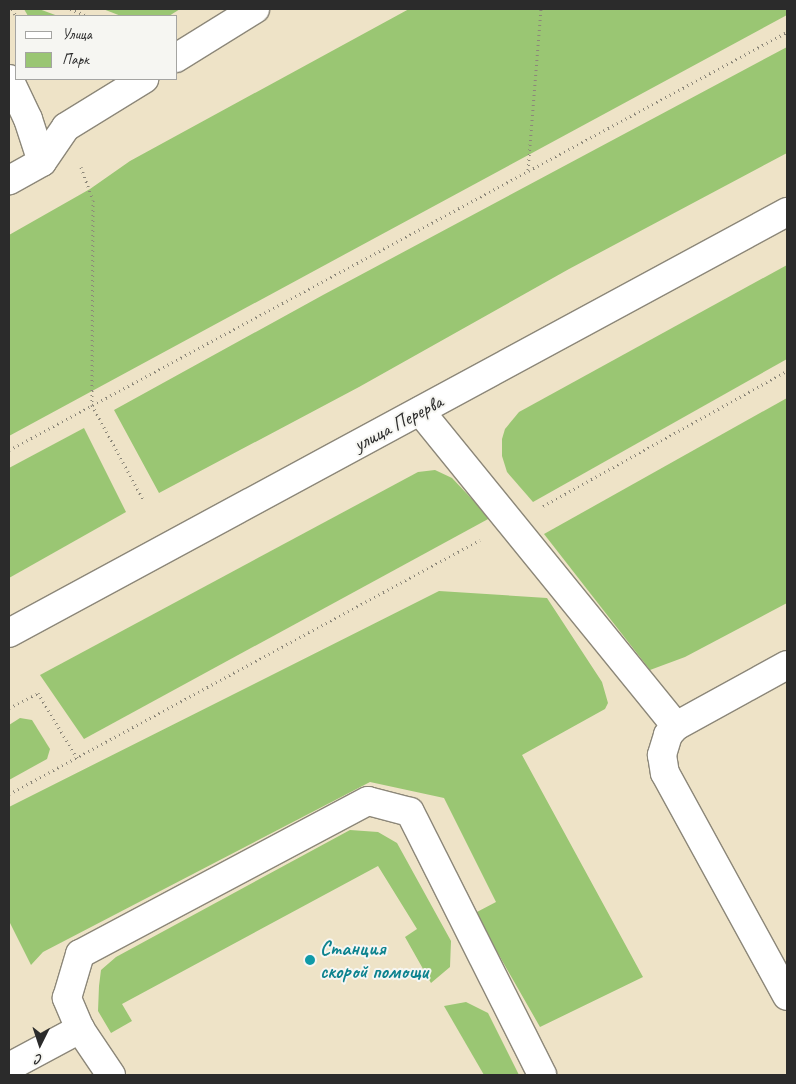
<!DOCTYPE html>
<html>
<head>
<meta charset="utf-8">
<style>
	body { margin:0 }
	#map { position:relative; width:796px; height:1084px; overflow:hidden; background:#eee3c7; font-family:Caveat,sans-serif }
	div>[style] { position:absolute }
	.green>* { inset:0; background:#9ac673 }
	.path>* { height:3px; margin-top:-1.5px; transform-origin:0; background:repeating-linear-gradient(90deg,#8c8779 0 1px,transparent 0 5px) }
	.roads { filter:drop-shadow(1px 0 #8c8779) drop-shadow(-1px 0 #8c8779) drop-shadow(0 1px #8c8779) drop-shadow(0 -1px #8c8779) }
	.minor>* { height:28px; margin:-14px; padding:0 14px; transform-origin:14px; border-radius:14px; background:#fff }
	.dots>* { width:14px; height:14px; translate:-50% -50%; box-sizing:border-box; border:2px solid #f6f6f2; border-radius:50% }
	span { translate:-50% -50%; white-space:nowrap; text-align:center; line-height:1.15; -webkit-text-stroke:4px #f6f6f2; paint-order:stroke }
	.street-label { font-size:20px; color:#2b2b2b }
	.culture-label { font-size:20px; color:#0d838f; font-weight:700 }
	.left { translate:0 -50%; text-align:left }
	.frame { position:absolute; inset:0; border:10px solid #2b2b2b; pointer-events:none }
	.legend { position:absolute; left:15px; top:15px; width:162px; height:65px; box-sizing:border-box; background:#f6f6f2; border:1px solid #a5a5a2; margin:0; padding:6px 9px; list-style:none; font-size:15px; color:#2b2b2b }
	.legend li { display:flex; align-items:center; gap:10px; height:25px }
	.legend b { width:25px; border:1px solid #a5a5a2 }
	.north { position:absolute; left:15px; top:1019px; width:50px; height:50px; -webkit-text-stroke:4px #f6f6f2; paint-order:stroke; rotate:184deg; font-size:14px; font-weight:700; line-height:20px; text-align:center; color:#2b2b2b }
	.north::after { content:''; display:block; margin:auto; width:18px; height:22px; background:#2b2b2b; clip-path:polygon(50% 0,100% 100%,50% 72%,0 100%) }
</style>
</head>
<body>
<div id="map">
	<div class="green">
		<i style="clip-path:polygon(24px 9px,39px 9px,58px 16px,28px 16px)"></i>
		<i style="clip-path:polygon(103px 9px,180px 9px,169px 16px,121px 16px)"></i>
		<i style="clip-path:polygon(409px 9px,787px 9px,787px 15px,9px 436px,9px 235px,90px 189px,130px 161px)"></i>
		<i style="clip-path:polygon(787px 47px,787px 153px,569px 269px,359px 387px,159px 493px,114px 410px,323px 295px)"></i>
		<i style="clip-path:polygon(787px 265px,787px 359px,533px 502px,507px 472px,502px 456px,502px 439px,505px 429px,519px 412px)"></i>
		<i style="clip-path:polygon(787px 398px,787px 603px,685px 657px,650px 670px,544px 534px)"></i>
		<i style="clip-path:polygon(84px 428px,126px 512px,9px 578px,9px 468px)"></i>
		<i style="clip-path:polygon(435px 470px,452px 478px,490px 518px,84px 739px,40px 675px,418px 472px)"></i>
		<i style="clip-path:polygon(439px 591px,547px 598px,602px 682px,608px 703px,605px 709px,522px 755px,643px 977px,540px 1027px,475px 913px,496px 902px,444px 798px,370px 782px,43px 952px,31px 965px,9px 921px,9px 807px)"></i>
		<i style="clip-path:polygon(20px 718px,32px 720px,50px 749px,47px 759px,9px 780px,9px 725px)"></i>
		<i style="clip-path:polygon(350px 830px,378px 832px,397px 843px,451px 941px,450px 967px,431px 983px,405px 937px,417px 929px,378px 866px,122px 1004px,132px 1021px,111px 1033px,98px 1011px,99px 986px,101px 970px,116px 957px)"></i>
		<i style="clip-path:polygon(466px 1002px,488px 1013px,519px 1075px,484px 1075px,444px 1006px)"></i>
	</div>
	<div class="path">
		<i style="left:12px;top:9px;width:8px;rotate:60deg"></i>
		<i style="left:70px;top:9px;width:19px;rotate:21deg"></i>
		<i style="left:81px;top:167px;width:35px;rotate:70deg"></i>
		<i style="left:93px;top:200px;width:205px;rotate:90.3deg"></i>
		<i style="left:92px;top:405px;width:109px;rotate:61.6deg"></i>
		<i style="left:528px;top:170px;width:162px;rotate:-85.4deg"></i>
		<i style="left:9px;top:450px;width:883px;rotate:-28.25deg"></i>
		<i style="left:543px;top:506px;width:279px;rotate:-29deg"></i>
		<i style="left:9px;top:708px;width:33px;rotate:-27deg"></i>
		<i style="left:38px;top:693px;width:76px;rotate:59deg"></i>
		<i style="left:9px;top:794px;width:535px;rotate:-28.34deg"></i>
	</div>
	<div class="roads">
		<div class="minor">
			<i style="left:176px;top:58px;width:93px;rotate:-31.8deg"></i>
			<i style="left:9px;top:79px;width:44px;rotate:64.6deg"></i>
			<i style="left:28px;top:119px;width:45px;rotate:72deg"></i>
			<i style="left:42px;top:162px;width:38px;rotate:151deg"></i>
			<i style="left:42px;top:162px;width:42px;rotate:-55.6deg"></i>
			<i style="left:66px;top:127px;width:92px;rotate:-31.6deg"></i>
			<i style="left:420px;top:411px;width:406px;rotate:50.9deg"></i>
			<i style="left:9px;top:633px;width:885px;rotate:-28.42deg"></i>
			<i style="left:787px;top:665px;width:127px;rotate:151.2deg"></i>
			<i style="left:676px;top:726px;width:12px;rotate:132deg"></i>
			<i style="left:668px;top:735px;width:21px;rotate:107deg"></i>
			<i style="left:662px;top:755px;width:18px;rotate:81deg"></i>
			<i style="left:665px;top:773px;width:254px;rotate:61.3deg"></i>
			<i style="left:9px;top:1067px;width:81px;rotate:-28.2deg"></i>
			<i style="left:111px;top:1075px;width:55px;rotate:-124deg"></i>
			<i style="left:80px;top:1029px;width:34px;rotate:-113deg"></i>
			<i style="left:67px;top:998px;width:46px;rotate:-73.5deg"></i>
			<i style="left:80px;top:954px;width:326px;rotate:-28deg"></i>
			<i style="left:368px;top:801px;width:43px;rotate:14.7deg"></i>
			<i style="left:410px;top:812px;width:294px;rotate:63.3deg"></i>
		</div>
	</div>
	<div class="dots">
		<i style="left:310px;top:960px;background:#0f9aa8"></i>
	</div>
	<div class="street-label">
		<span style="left:398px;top:423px;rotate:-28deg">улица Перерва</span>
	</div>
	<div class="culture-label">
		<span class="left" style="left:320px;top:960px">Станция<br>скорой помощи</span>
	</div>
	<div class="frame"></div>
	<ul class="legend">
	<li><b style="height:6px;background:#fff"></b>Улица</li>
	<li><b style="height:14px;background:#9ac673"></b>Парк</li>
	</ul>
	<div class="north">С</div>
</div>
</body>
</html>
